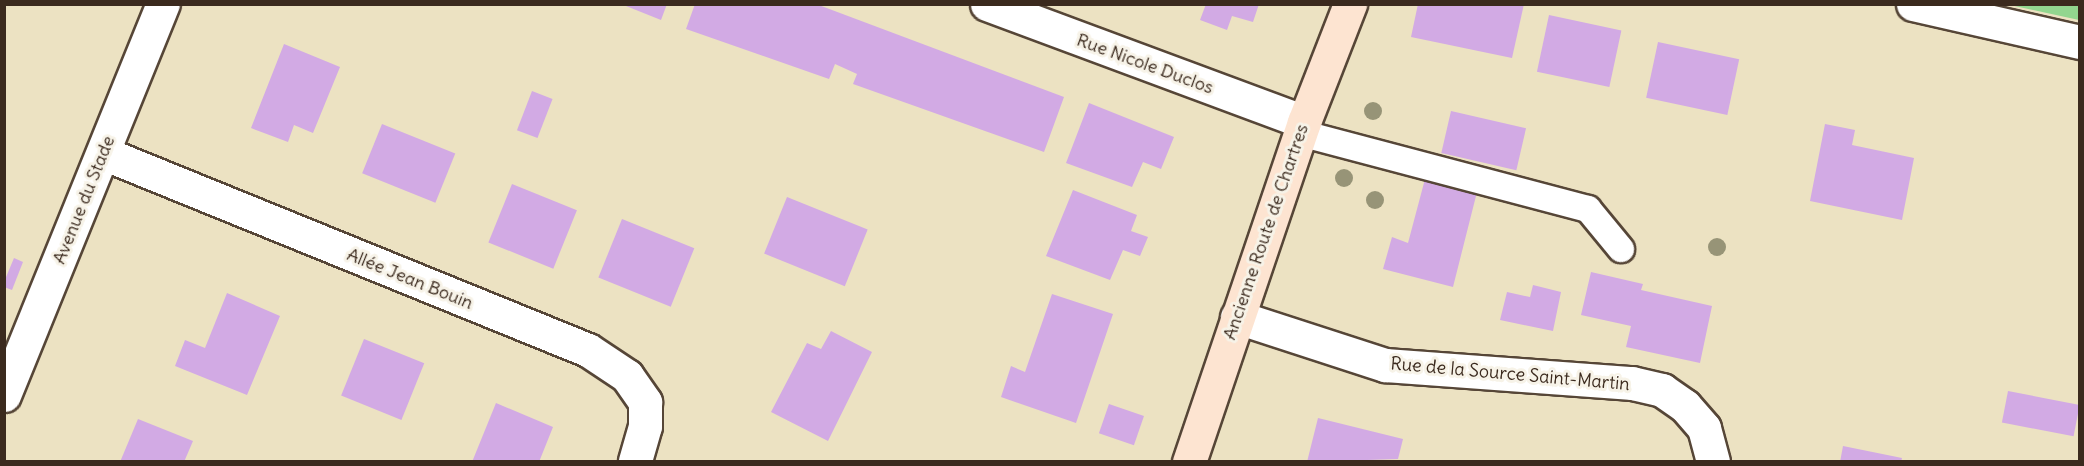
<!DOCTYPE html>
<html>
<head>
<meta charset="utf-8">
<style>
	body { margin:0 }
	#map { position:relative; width:2084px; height:466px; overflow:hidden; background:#ece2c2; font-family:Delius,sans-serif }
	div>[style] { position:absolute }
	.green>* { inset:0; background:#92d68f }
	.building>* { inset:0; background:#d2aae4; transform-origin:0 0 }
	.roads { filter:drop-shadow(2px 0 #564637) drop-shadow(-2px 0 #564637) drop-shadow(0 2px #564637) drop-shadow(0 -2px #564637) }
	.service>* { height:26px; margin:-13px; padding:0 13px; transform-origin:13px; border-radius:13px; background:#fff }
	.minor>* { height:33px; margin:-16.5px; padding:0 16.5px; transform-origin:16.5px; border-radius:16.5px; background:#fff }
	.secondary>* { height:33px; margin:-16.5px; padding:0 16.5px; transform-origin:16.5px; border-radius:16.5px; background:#fde4d1 }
	.trees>* { width:18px; height:18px; margin:-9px; border-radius:50%; background:#979477 }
	span { translate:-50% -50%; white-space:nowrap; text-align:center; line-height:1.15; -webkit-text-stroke:6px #f7f3e8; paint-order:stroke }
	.street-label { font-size:18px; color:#3b2a1e }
	.frame { position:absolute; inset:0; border:6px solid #3b2a1e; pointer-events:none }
</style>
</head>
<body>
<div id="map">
	<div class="green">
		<i style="clip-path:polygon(2010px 5px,2079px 5px,2079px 20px)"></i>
	</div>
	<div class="building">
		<i style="clip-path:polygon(621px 4px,667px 4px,661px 20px)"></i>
		<i style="clip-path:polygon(695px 4px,816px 4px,1064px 97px,1044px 152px,853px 84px,857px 74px,835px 64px,829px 79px,686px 29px)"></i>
		<i style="clip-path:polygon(1206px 4px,1259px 4px,1253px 22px,1232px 16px,1227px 30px,1200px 20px)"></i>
		<i style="clip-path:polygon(1418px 4px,1524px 4px,1512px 58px,1411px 37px)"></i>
		<i style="left:1549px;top:15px;width:74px;height:58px;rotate:12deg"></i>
		<i style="left:1658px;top:42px;width:83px;height:57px;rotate:12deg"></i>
		<i style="clip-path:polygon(284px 44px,340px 67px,313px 133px,294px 125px,288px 142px,251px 128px)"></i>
		<i style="left:532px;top:91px;width:22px;height:42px;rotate:21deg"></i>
		<i style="clip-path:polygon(1089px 103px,1174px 137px,1161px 169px,1143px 162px,1132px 187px,1066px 163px)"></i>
		<i style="left:1451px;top:111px;width:77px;height:43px;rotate:13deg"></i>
		<i style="left:382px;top:124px;width:79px;height:53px;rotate:22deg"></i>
		<i style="clip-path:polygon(1825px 124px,1855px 130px,1852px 145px,1914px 158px,1902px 220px,1810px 201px)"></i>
		<i style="clip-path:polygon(1425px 179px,1477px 192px,1453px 287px,1383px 269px,1392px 237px,1408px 243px)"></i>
		<i style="left:512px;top:184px;width:70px;height:63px;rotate:22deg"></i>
		<i style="clip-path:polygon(1073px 190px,1137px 215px,1131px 231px,1148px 237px,1140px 256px,1123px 250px,1110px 280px,1046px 256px)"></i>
		<i style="left:787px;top:197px;width:87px;height:61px;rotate:22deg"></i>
		<i style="left:622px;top:219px;width:78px;height:63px;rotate:22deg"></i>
		<i style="clip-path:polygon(14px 258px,23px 262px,12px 290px,4px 287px,4px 282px)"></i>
		<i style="clip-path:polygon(1591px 272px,1643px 284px,1641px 290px,1712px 306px,1700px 363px,1626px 347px,1631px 326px,1581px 315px)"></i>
		<i style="clip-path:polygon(1533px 285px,1561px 292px,1553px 331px,1500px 320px,1507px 292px,1530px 297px)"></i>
		<i style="clip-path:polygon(227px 293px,280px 316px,247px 395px,175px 366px,185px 340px,205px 348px)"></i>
		<i style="clip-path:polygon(1052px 294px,1113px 314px,1076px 423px,1001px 397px,1011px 366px,1025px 372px)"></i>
		<i style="clip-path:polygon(831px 331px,872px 352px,828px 441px,771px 412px,807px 343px,821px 349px)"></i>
		<i style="left:364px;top:339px;width:65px;height:61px;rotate:22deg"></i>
		<i style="left:2008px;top:391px;width:73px;height:32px;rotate:11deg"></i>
		<i style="clip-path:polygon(496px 403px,553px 427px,539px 462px,472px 462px)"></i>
		<i style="left:1109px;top:404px;width:37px;height:31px;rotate:19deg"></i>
		<i style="clip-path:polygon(1318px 418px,1403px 439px,1398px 459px,1307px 462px)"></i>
		<i style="clip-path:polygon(138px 419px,193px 441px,184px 462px,120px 462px)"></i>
		<i style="clip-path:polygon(1843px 446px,1902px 458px,1901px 462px,1840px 462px)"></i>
	</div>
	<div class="roads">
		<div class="service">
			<i style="left:1300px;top:133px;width:298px;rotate:14.8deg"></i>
			<i style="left:1588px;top:209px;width:52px;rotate:50.5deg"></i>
		</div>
		<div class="minor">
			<i style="left:987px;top:4px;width:338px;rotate:20.4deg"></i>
			<i style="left:1913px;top:4px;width:171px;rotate:12.8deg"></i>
			<i style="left:103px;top:153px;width:523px;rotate:22.11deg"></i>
			<i style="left:588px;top:350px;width:47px;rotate:33.7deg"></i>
			<i style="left:627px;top:376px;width:32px;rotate:55deg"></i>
			<i style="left:645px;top:402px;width:24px;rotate:90deg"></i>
			<i style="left:645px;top:426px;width:37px;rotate:106deg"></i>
			<i style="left:1237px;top:317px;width:156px;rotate:18deg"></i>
			<i style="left:1385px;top:365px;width:248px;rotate:4.2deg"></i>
			<i style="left:1632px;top:383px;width:31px;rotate:13deg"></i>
			<i style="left:1662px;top:390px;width:28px;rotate:35deg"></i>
			<i style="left:1685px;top:406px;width:29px;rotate:49deg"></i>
			<i style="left:1704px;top:428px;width:35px;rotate:75deg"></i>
			<i style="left:4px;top:395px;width:422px;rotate:-67.9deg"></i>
		</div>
		<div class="secondary">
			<i style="left:1189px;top:462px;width:359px;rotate:-71.3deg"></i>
			<i style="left:1304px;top:122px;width:127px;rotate:-68.7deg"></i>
		</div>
	</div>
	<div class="trees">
		<i style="left:1373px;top:111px"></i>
		<i style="left:1344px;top:178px"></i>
		<i style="left:1375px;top:200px"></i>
		<i style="left:1717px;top:247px"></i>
	</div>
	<div class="street-label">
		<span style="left:1145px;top:64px;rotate:20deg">Rue Nicole Duclos</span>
		<span style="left:84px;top:200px;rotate:-68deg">Avenue du Stade</span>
		<span style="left:1266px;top:232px;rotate:-71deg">Ancienne Route de Chartres</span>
		<span style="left:410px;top:279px;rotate:22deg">Allée Jean Bouin</span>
		<span style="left:1510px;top:374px;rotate:5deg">Rue de la Source Saint-Martin</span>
	</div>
	<div class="frame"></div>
</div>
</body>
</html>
